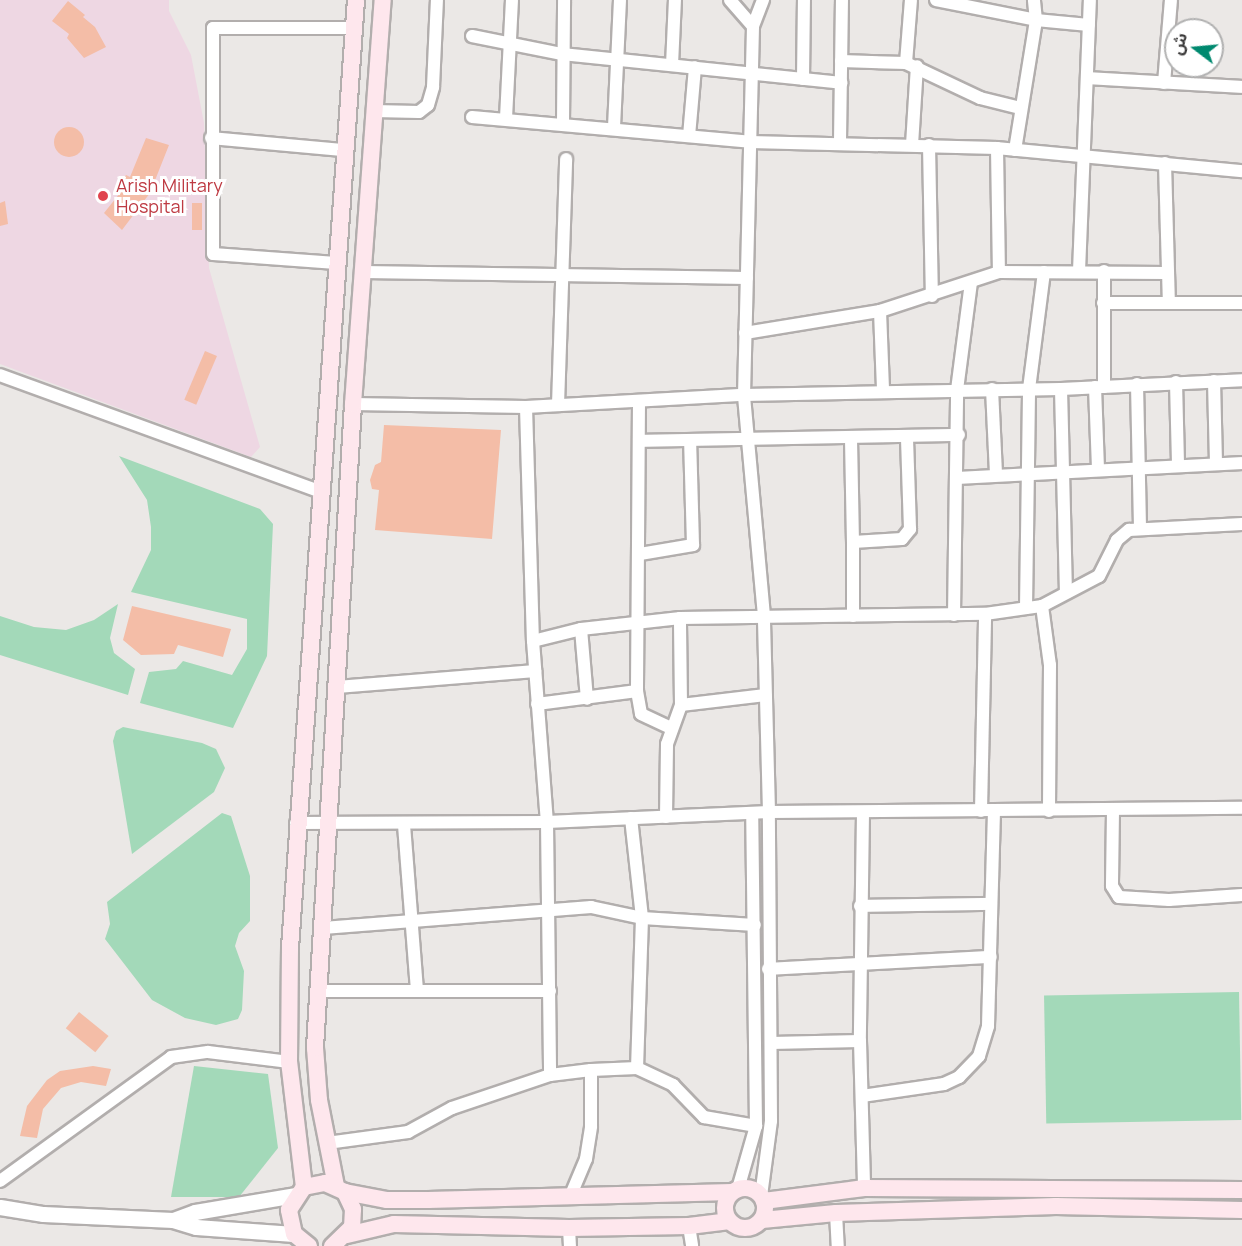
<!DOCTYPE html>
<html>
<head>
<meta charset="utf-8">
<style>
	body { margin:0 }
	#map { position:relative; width:1242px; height:1246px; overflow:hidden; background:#ebe8e6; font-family:Manrope,"Noto Sans Arabic",sans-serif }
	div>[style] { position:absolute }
	.medical>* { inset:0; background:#eed7e3 }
	.green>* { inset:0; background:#a3d9b9; transform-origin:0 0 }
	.building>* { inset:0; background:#f4bda7; transform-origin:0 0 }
	.round { border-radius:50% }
	.roads { filter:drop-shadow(2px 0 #b2aead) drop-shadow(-2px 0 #b2aead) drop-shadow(0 2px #b2aead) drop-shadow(0 -2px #b2aead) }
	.minor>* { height:12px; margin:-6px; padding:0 6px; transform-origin:6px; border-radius:6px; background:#fff }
	.tertiary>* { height:15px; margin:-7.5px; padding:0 7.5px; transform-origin:7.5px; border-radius:7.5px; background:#fff }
	.secondary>* { height:16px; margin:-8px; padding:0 8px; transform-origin:8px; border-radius:8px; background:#fee7ed }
	.secondary>.ring { margin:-8px; padding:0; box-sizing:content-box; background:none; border:16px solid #fee7ed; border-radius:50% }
	.dots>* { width:16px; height:16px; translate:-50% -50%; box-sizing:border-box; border:3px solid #fff; border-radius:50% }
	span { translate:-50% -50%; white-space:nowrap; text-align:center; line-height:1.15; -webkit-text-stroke:6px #fff; paint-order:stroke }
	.health-label { font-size:18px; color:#be3a42 }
	.left { translate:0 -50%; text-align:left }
	.north { position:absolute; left:1164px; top:18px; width:60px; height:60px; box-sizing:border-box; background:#fff; border:2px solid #b1b1b1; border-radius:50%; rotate:286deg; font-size:16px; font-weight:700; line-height:24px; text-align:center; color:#3c3b3b }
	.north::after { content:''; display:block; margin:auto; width:21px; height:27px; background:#00896f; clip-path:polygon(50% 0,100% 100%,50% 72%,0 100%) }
</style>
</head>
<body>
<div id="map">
	<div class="medical">
		<i style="clip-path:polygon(0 0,169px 0,169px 11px,191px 55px,204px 123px,209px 268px,260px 447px,251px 457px,0 364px)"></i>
	</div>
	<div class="green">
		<i style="clip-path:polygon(119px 456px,260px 509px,273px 524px,267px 656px,233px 728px,140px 703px,149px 672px,176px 669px,183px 661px,232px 675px,247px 649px,247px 619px,131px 592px,151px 550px,151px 527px,147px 500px)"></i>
		<i style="clip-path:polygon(118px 604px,110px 638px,114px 653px,135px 669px,128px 695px,0 655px,0 616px,34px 627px,66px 630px,94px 620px)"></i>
		<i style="clip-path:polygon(123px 727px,202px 743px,216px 749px,225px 768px,214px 792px,132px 854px,113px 741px,116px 731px)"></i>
		<i style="clip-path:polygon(222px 813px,231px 816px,250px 876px,250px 921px,239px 933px,235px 946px,244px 971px,242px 1010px,238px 1019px,216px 1025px,185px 1018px,152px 1000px,105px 939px,110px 924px,107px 902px)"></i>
		<i style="left:1239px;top:992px;width:128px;height:195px;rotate:89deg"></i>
		<i style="clip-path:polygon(194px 1066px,268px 1074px,278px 1148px,239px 1197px,171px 1197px)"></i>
	</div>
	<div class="building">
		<i style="clip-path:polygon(68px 1px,85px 15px,83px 17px,95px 27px,106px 47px,84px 58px,67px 38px,69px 34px,52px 21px)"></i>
		<i class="round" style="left:54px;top:127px;width:30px;height:30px"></i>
		<i style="clip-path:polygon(146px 138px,169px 145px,150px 193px,122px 230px,104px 213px,124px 188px,120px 184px,126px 175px,130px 177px)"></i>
		<i style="clip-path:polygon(5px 201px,8px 224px,0 226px,0 203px)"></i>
		<i style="left:192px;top:203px;width:10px;height:27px"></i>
		<i style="left:205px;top:351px;width:13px;height:53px;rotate:23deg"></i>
		<i style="clip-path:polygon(384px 425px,501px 430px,492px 539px,375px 530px,379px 490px,372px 489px,370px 480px,375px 465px,381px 462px)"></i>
		<i style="clip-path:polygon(132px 606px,231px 629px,223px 657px,178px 645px,174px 654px,141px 655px,123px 640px)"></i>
		<i style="left:79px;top:1012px;width:38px;height:21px;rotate:39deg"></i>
		<i style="clip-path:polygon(93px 1066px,111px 1069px,106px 1086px,81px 1082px,61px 1088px,43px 1109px,37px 1138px,20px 1136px,27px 1106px,47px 1080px,60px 1071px)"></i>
	</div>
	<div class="roads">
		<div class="minor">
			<i style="left:730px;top:0;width:35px;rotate:49deg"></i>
			<i style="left:936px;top:0;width:102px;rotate:11.3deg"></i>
			<i style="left:1036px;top:20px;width:53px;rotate:5.4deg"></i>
			<i style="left:472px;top:36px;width:92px;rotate:11.3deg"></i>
			<i style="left:562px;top:54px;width:281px;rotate:5.9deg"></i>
			<i style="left:841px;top:61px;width:65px;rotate:1.8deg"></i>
			<i style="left:906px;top:63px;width:82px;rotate:25.3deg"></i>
			<i style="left:980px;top:98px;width:41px;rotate:14deg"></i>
			<i style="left:906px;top:63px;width:63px;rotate:-85.5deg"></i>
			<i style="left:672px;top:65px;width:65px;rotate:-87.4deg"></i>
			<i style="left:1088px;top:78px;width:154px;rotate:3.3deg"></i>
			<i style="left:803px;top:79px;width:79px;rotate:-89.3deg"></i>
			<i style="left:1164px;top:83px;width:83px;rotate:-85.2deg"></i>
			<i style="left:374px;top:111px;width:45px;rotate:1.3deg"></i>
			<i style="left:419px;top:112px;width:11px;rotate:-38deg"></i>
			<i style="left:428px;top:105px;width:19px;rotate:-74deg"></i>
			<i style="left:433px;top:87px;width:87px;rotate:-87.4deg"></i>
			<i style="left:472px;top:117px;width:279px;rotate:5.1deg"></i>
			<i style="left:750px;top:142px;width:247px;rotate:1.4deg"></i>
			<i style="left:997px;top:148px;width:246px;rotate:5.4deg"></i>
			<i style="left:506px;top:118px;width:118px;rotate:-87.1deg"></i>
			<i style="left:563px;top:123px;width:123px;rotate:-89.5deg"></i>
			<i style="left:614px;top:127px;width:127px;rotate:-87.3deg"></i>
			<i style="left:689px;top:136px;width:69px;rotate:-85deg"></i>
			<i style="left:211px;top:138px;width:134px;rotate:5.2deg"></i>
			<i style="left:840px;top:141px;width:141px;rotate:-89.2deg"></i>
			<i style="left:912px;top:145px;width:79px;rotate:-86.4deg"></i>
			<i style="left:929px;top:145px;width:151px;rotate:88.9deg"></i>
			<i style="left:997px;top:148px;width:124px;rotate:89.1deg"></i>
			<i style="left:1015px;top:150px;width:132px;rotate:-80.8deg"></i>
			<i style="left:1036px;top:20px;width:20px;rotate:-96deg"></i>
			<i style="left:1165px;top:163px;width:140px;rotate:88.4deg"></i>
			<i style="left:336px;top:263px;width:123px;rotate:-175.8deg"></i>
			<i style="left:213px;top:254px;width:226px;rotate:-90deg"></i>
			<i style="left:213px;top:28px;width:140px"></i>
			<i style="left:1079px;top:271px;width:271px;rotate:-87.7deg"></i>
			<i style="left:1104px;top:271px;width:116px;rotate:90deg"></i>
			<i style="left:364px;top:272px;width:383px;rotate:0.9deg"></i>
			<i style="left:1103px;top:303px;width:139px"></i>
			<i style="left:880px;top:311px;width:79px;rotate:87.8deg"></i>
			<i style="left:745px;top:333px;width:137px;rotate:-9.3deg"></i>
			<i style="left:880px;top:311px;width:125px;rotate:-18.1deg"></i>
			<i style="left:999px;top:272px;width:168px;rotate:0.3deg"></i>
			<i style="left:0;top:375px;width:339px;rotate:20deg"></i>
			<i style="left:1214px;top:381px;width:83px;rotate:88.6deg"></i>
			<i style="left:1176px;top:382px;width:84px;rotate:88.6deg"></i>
			<i style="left:1137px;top:384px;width:143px;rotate:88.8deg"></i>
			<i style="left:1095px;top:387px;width:82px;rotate:87.9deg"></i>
			<i style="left:992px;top:389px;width:86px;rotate:87.3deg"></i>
			<i style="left:1061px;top:389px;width:202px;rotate:88.6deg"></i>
			<i style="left:639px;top:401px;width:290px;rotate:90.4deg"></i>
			<i style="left:637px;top:691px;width:23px;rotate:80deg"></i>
			<i style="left:641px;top:714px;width:33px;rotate:25deg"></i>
			<i style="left:353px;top:404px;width:173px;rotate:1deg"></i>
			<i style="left:526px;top:407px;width:218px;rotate:-3.2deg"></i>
			<i style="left:744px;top:395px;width:317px;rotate:-1.1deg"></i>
			<i style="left:1061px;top:389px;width:181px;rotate:-2.8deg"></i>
			<i style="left:558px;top:405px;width:246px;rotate:-88.1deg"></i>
			<i style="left:526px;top:407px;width:234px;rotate:88.3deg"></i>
			<i style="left:533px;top:641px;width:182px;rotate:85.6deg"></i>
			<i style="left:547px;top:822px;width:253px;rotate:89.3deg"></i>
			<i style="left:851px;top:439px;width:103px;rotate:88.9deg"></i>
			<i style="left:639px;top:441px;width:320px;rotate:-1.1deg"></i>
			<i style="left:958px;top:478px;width:284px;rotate:-3deg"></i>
			<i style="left:640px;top:554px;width:54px;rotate:-9.6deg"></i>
			<i style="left:693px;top:545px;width:105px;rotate:-91.6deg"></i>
			<i style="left:1042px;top:606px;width:60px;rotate:82.3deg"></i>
			<i style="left:1050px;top:665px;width:146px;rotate:90.4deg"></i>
			<i style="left:1026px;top:608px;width:219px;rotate:-89.2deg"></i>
			<i style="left:1029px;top:389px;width:118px;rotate:-82.7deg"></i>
			<i style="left:954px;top:615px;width:225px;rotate:-89.2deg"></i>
			<i style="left:957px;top:390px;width:109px;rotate:-82.6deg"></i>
			<i style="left:853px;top:616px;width:74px;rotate:-90deg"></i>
			<i style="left:853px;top:542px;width:49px;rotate:-3.5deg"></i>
			<i style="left:902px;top:539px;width:13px;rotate:-51deg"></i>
			<i style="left:910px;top:529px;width:92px;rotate:-91.9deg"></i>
			<i style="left:581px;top:629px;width:70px;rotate:85.1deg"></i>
			<i style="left:533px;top:641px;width:49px;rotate:-14deg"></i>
			<i style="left:581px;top:629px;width:100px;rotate:-6.3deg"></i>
			<i style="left:680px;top:618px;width:305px;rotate:-0.8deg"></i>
			<i style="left:985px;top:614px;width:58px;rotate:-8deg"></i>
			<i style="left:1042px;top:606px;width:64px;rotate:-27.8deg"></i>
			<i style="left:1099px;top:576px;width:40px;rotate:-63.4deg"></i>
			<i style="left:1117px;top:540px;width:16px;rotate:-40deg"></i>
			<i style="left:1129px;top:530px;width:113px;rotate:-3deg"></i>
			<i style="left:337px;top:687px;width:199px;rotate:-4.6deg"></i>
			<i style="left:537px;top:704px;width:101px;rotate:-7.4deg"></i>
			<i style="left:681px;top:705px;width:85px;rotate:-6.8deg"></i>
			<i style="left:981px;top:811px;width:197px;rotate:-88.8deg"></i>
			<i style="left:1113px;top:811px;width:75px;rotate:90.8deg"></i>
			<i style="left:1112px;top:886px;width:13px;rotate:58deg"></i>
			<i style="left:1119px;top:897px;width:50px;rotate:3.4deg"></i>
			<i style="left:1169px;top:900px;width:73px;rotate:-3.9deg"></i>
			<i style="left:863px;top:813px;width:228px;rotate:90.8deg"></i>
			<i style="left:860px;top:1041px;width:147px;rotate:88.4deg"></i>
			<i style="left:666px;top:817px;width:73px;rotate:-89.2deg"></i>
			<i style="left:667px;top:744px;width:41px;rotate:-70.3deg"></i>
			<i style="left:681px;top:705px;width:87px;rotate:-90.7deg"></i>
			<i style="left:631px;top:818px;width:101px;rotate:83.7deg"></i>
			<i style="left:642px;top:918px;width:150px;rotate:91.9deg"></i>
			<i style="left:296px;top:823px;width:251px;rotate:-0.2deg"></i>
			<i style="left:547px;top:822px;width:222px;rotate:-2.6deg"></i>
			<i style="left:769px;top:812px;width:473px;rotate:-0.5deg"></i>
			<i style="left:404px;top:825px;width:166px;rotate:85.5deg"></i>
			<i style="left:860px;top:906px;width:131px;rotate:-0.9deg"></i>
			<i style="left:323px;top:928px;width:269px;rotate:-4.5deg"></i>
			<i style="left:591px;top:907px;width:52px;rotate:12.2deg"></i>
			<i style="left:642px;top:918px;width:113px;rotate:3.5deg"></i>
			<i style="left:768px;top:969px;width:223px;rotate:-3.1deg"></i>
			<i style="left:318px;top:991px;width:232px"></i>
			<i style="left:771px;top:1043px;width:89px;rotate:-1.3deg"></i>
			<i style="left:862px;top:1096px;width:83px;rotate:-8.3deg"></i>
			<i style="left:944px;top:1084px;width:17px;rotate:-25deg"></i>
			<i style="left:959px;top:1077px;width:29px;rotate:-46deg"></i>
			<i style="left:979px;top:1056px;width:31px;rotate:-73deg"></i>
			<i style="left:988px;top:1026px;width:215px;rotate:-88.4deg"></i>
			<i style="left:327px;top:1143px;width:82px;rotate:-7.7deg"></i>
			<i style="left:408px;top:1132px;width:50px;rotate:-28.6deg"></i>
			<i style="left:452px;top:1108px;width:103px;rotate:-18.6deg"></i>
			<i style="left:550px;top:1075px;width:41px;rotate:-7deg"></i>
			<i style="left:591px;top:1070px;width:46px;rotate:-2.5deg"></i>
			<i style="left:637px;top:1068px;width:40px;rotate:25deg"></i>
			<i style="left:673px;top:1085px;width:45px;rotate:45.9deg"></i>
			<i style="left:704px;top:1117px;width:53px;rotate:9.8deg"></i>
			<i style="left:0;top:1181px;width:211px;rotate:-35.9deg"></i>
			<i style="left:171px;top:1057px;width:37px;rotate:-8deg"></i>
			<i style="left:208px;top:1052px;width:82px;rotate:7deg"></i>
			<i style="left:738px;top:1189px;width:66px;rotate:-74.1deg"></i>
			<i style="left:756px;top:1126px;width:313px;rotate:-90.7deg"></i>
			<i style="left:761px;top:1196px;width:76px;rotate:-82.4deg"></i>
			<i style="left:771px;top:1121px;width:309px;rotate:-90.4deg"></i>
			<i style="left:769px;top:812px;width:196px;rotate:-91.5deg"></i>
			<i style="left:764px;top:616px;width:222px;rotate:-95.2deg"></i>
			<i style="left:744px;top:395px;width:369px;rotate:-88.6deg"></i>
			<i style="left:753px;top:26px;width:28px;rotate:-69deg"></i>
			<i style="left:570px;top:1197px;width:41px;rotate:-67.2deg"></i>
			<i style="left:586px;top:1159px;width:33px;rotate:-81deg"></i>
			<i style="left:591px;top:1126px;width:56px;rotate:-90deg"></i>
			<i style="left:836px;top:1213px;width:33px;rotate:87deg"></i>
			<i style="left:689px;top:1226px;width:20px;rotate:81deg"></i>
			<i style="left:569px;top:1228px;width:18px;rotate:87deg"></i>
		</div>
		<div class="tertiary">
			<i style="left:0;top:1207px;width:44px;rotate:9.2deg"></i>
			<i style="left:43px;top:1214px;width:130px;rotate:2.6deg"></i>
			<i style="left:173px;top:1220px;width:24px;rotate:17deg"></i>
			<i style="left:196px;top:1227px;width:98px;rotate:4.1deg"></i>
			<i style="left:173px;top:1220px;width:23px;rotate:-20deg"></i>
			<i style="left:195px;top:1212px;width:101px;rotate:-9.6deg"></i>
		</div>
		<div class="secondary">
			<i style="left:336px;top:1186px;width:88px;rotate:-101.2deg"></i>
			<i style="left:319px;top:1100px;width:52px;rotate:-94.4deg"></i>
			<i style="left:315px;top:1048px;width:645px;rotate:-86.62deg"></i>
			<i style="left:353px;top:404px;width:405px;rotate:-85.8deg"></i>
			<i style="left:304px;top:1187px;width:126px;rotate:-96.8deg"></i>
			<i style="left:289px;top:1062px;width:114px;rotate:-89.5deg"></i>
			<i style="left:290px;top:948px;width:950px;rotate:-86.02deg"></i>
			<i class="ring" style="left:725px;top:1188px;width:24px;height:24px"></i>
			<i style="left:345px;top:1192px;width:43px;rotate:10.8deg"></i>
			<i style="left:387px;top:1200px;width:41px"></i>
			<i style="left:428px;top:1200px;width:304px;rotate:-1.5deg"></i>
			<i style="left:764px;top:1201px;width:101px;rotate:-7.4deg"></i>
			<i style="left:864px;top:1188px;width:378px;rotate:0.3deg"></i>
			<i style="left:762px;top:1220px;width:74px;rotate:-5.4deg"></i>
			<i style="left:836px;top:1213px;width:220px;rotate:-1.8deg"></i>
			<i style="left:1056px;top:1206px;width:186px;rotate:1.2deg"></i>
			<i style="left:347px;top:1235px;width:48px;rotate:-13.2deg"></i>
			<i style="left:394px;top:1224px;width:175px;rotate:1.3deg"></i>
			<i style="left:569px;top:1228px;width:120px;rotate:-1deg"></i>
			<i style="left:689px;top:1226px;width:39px;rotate:-7deg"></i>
			<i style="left:309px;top:1246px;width:19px;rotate:-141deg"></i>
			<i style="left:294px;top:1234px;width:25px;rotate:-102deg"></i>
			<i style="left:289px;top:1210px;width:27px;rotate:-57deg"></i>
			<i style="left:304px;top:1187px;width:21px;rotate:-11deg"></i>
			<i style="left:325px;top:1183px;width:22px;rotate:24deg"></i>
			<i style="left:345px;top:1192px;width:19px;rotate:65deg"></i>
			<i style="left:353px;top:1209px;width:18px;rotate:93deg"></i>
			<i style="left:352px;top:1227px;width:28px;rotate:136deg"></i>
		</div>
	</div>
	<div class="dots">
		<i style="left:103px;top:196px;background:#e0444e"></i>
	</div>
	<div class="health-label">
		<span class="left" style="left:116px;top:196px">Arish Military<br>Hospital</span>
	</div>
	<div class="north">ش</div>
</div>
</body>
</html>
